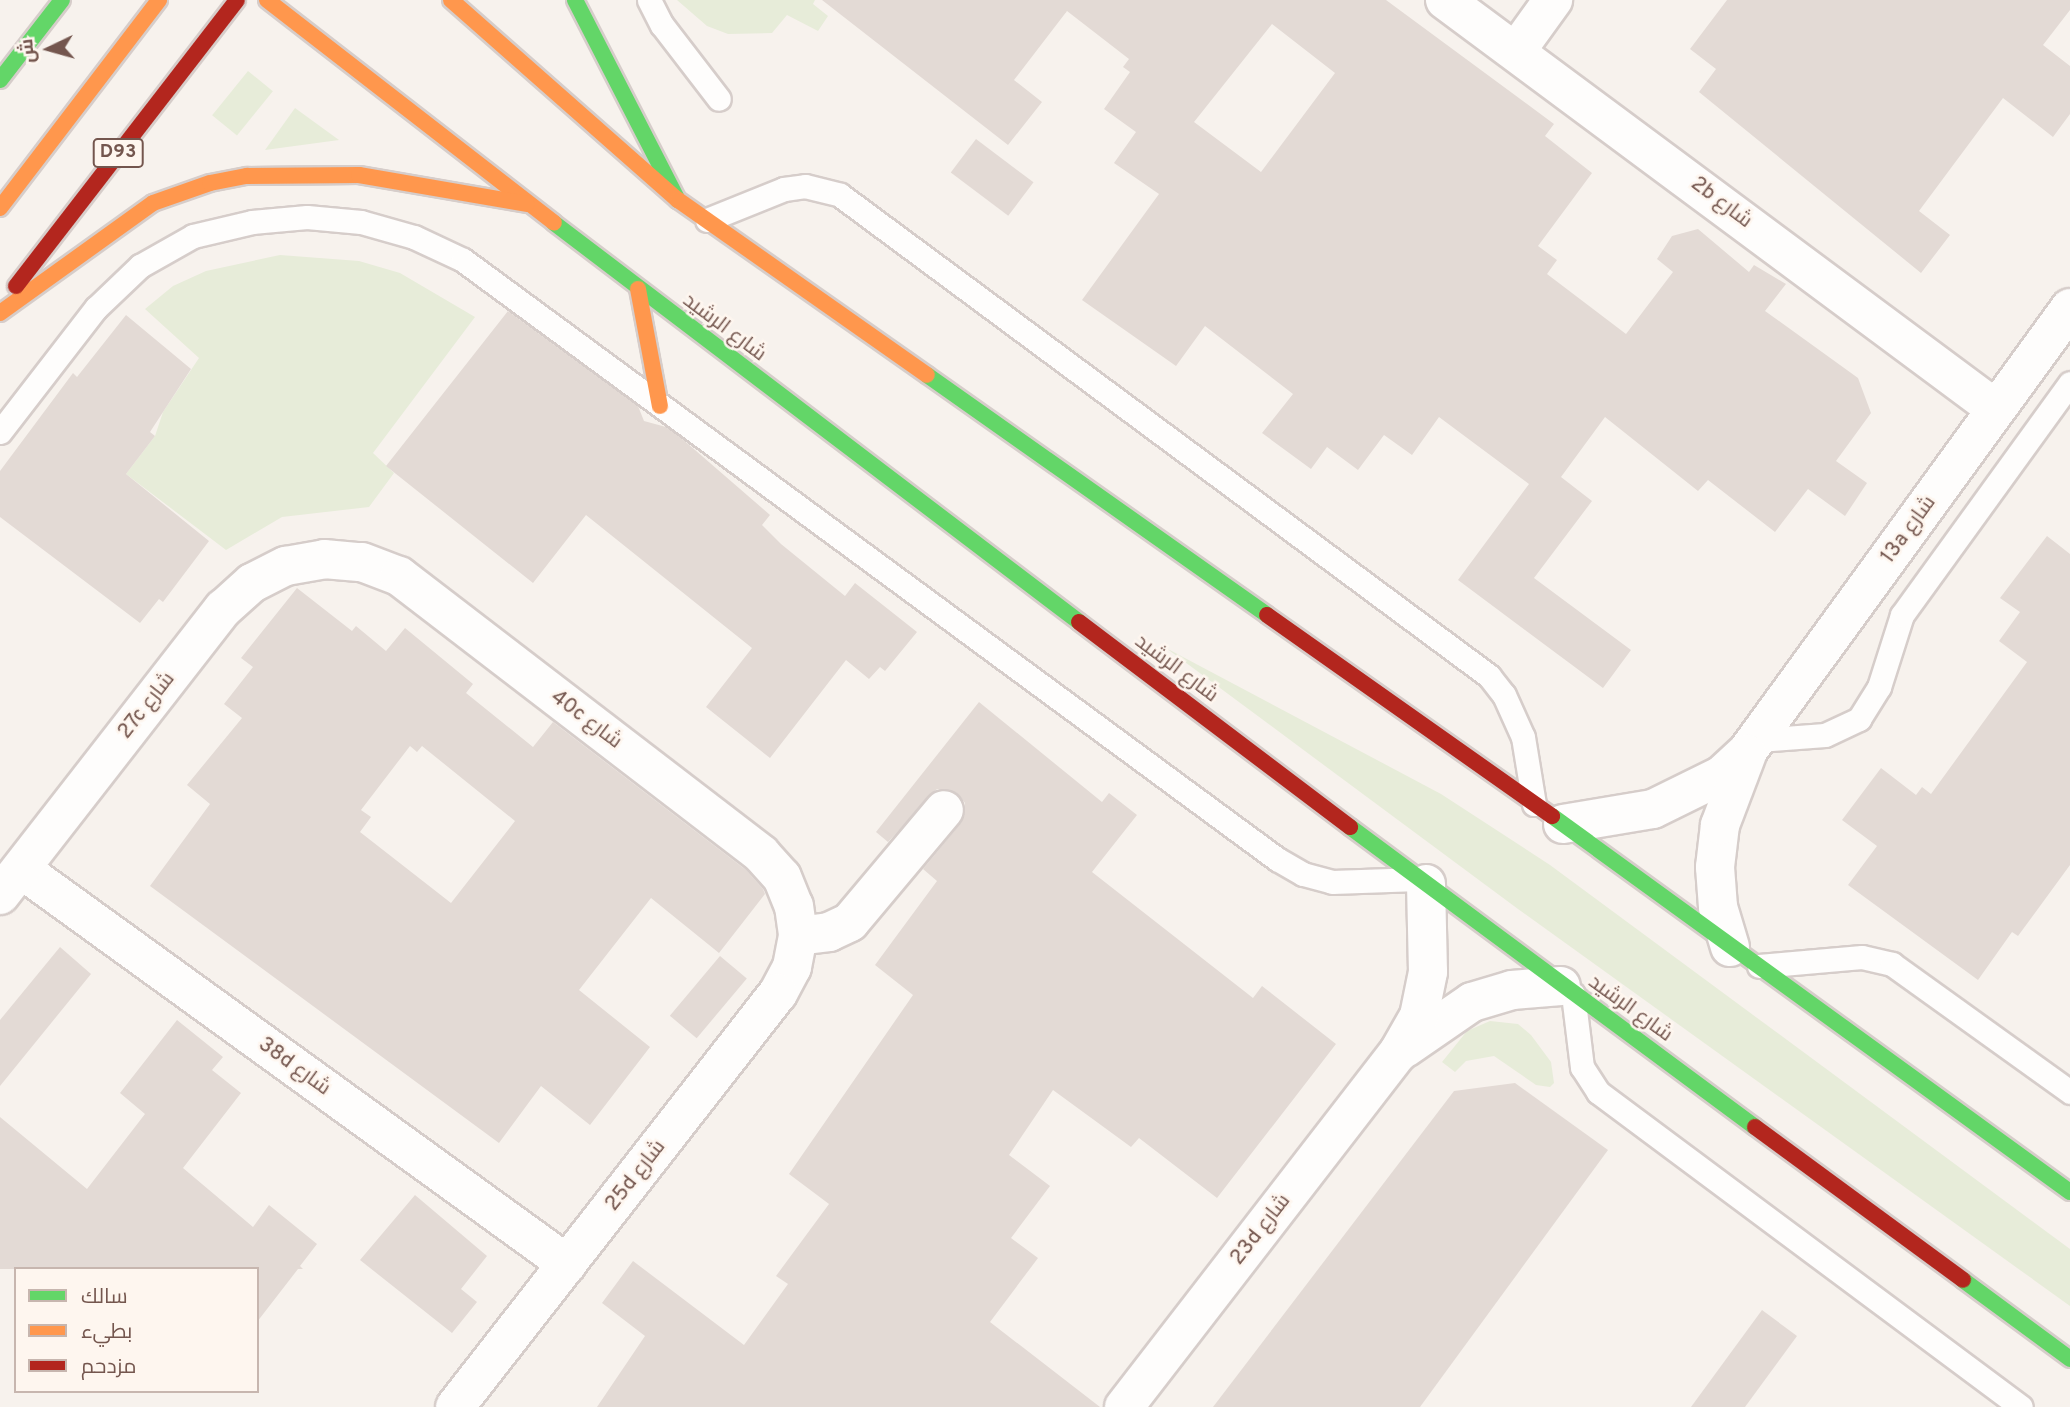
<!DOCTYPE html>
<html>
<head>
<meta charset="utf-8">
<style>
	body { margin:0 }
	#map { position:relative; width:2070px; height:1407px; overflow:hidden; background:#f7f2ed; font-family:Overpass,Cairo,sans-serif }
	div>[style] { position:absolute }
	.green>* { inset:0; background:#e7ecd9; transform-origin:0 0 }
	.building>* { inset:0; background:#e3dad5; transform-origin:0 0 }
	.roads { filter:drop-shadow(2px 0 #d6cdca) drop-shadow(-2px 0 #d6cdca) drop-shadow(0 2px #d6cdca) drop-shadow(0 -2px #d6cdca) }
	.lane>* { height:23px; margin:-11.5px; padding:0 11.5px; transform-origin:11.5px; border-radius:11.5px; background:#fefdfc }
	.street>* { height:38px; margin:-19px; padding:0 19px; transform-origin:19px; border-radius:19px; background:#fefdfc }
	.fast>* { height:16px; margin:-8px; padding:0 8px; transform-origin:8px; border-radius:8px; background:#63d668 }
	.slow>* { height:16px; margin:-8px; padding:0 8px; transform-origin:8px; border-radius:8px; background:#ff974d }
	.jam>* { height:16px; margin:-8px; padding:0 8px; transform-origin:8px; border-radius:8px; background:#b3261e }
	span { translate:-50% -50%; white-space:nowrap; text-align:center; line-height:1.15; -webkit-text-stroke:5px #fef6ef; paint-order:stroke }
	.shield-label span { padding:2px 5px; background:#fef6ef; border:2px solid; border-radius:5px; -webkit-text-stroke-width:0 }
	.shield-label { font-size:19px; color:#74564e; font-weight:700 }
	.street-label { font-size:21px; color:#74564e }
	.legend { position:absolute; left:14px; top:1267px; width:245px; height:126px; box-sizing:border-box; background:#fef6ef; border:2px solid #c7b6af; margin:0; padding:9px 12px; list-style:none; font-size:21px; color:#74564e }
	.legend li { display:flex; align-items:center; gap:14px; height:35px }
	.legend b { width:35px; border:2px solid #c7b6af }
	.north { position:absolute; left:14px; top:14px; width:70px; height:70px; -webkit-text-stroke:5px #fef6ef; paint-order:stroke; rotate:265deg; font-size:19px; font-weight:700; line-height:28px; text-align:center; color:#74564e }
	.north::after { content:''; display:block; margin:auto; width:24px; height:32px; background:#74564e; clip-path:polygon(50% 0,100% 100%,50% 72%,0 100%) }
</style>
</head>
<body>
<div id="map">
	<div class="green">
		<i style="clip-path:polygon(677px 0,815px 0,813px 4px,828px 16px,818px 31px,787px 15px,772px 33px,728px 34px,707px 26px)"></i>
		<i style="left:248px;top:71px;width:32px;height:57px;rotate:39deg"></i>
		<i style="clip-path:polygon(295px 108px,339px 140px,265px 150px)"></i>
		<i style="clip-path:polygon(280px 255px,359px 261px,400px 273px,475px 317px,373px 453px,394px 473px,369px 507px,282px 517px,226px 550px,126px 474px,155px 436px,163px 412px,199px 358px,145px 309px,173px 286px,206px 271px)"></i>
		<i style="clip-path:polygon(1166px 648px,1441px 794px,1550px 865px,2070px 1249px,2070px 1306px,1518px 909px)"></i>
		<i style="clip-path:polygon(1490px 1021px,1518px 1024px,1531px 1035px,1551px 1062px,1554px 1083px,1550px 1087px,1536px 1085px,1494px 1056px,1466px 1061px,1455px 1072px,1442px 1062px,1467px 1031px)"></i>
	</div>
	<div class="building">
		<i style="clip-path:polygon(evenodd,822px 0,1386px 0,1554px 124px,1545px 136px,1592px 173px,1538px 246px,1557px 260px,1547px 274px,1626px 334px,1673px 272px,1657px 259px,1672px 236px,1698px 229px,1749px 272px,1754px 265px,1786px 284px,1765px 311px,1858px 378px,1871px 413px,1836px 461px,1867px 483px,1845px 516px,1808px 489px,1775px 532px,1708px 480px,1698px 491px,1605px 417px,1561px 477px,1592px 501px,1534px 578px,1631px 650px,1603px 688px,1458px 580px,1529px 484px,1439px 417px,1412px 455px,1384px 435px,1358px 470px,1327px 447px,1311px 469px,1262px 433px,1293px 394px,1205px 326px,1176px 366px,1082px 300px,1159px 194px,1114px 163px,1136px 132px,1104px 109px,1130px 72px,1123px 67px,1129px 59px,1067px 11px,1014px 80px,1042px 102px,1008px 145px,822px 0,1272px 24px,1335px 73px,1261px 172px,1194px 122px,1272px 24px)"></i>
		<i style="clip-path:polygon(1727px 0,2070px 0,2070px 10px,2043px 45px,2070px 66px,2070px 114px,2053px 137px,2003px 98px,1919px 211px,1950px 235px,1921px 273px,1699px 92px,1716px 69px,1690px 49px)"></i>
		<i style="left:976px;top:139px;width:72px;height:42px;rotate:37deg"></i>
		<i style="clip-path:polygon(508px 311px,638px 406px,644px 421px,666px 427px,680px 437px,770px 515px,762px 525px,781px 544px,845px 596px,855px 583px,917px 632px,885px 671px,880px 667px,869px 679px,846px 660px,770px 758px,706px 707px,752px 648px,586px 515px,533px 583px,386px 466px)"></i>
		<i style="clip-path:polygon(126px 315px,191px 369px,150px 432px,155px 436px,126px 474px,209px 541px,163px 602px,159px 599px,140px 623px,0 517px,0 471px,73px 373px,77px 377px)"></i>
		<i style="clip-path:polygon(2047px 536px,2070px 554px,2070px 865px,2018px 936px,2012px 932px,1978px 980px,1848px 885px,1877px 846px,1842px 820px,1881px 768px,1916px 795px,1922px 787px,1931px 794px,2027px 662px,1999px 641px,2020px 612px,2000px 598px)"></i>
		<i style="clip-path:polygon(evenodd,297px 588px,352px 631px,356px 626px,386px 651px,405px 628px,473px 684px,466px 693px,533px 747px,553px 722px,746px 870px,763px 889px,765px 894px,719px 953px,651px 898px,579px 990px,650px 1047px,590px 1125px,541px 1086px,499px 1143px,150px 886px,210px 804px,187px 785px,242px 718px,224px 704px,253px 667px,241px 658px,297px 588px,410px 746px,417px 752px,422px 746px,515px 821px,451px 903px,360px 832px,371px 817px,361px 810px,410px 746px)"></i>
		<i style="clip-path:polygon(979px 702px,1102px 802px,1109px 793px,1137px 815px,1092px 872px,1253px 998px,1262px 986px,1336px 1044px,1217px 1198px,1139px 1138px,1131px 1147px,1053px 1090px,1009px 1155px,1050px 1186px,1011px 1238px,1038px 1258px,990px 1322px,1100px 1407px,597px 1407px,645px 1336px,602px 1303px,633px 1261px,744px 1345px,788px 1284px,776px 1276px,829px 1204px,789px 1174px,913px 995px,875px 965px,937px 881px,923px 869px,961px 823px,965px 803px,957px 793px,937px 789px,888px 842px,876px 832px)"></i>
		<i style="clip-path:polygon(60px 947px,91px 974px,0 1086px,0 1020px)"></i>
		<i style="left:720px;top:956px;width:35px;height:78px;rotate:40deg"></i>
		<i style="clip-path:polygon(177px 1020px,223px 1057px,212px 1070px,241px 1093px,183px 1168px,253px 1227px,269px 1205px,317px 1244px,300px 1266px,303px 1269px,298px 1269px,257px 1322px,257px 1269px,0 1269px,0 1117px,87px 1189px,145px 1114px,120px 1093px)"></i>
		<i style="clip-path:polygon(1515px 1083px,1608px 1150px,1420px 1407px,1213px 1407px,1454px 1091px)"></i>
		<i style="clip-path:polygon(415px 1195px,487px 1256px,461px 1289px,477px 1302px,452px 1333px,360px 1260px)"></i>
		<i style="clip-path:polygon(1762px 1310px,1797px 1336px,1745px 1407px,1691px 1407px)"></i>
	</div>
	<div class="roads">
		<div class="lane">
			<i style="left:649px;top:0;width:28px;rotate:63deg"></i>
			<i style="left:662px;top:25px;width:93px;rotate:52.4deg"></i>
			<i style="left:707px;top:220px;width:83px;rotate:-21.9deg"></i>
			<i style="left:784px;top:189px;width:21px;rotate:-8deg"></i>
			<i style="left:805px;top:186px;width:36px;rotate:14deg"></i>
			<i style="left:840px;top:195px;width:808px;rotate:36.54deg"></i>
			<i style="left:1489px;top:676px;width:24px;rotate:52deg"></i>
			<i style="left:1504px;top:695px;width:46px;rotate:65.7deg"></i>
			<i style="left:1523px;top:737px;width:68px;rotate:80.7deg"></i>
			<i style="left:0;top:432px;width:157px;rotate:-52.3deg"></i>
			<i style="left:96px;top:308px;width:61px;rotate:-43.7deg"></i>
			<i style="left:140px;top:266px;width:61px;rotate:-29.5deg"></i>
			<i style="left:193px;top:236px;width:61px;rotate:-13.3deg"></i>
			<i style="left:252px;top:222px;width:55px;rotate:-5.2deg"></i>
			<i style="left:307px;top:217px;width:54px;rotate:5.3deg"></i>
			<i style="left:361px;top:222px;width:55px;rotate:15.8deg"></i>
			<i style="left:414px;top:237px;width:54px;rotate:25.1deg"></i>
			<i style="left:463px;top:260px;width:1011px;rotate:36.35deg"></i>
			<i style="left:1277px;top:859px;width:30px;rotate:30deg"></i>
			<i style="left:1303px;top:874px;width:30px;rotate:15deg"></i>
			<i style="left:1332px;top:882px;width:87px;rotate:-2deg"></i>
			<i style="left:1758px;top:740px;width:67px;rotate:-4.3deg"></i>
			<i style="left:1825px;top:735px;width:38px;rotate:-25deg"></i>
			<i style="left:1859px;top:719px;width:38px;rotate:-58deg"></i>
			<i style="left:1879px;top:687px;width:76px;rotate:-72.3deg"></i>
			<i style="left:1902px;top:615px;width:286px;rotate:-54.1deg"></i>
			<i style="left:1759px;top:966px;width:103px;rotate:-5deg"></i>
			<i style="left:1862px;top:957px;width:31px;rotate:13deg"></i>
			<i style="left:1892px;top:964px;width:219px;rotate:35.7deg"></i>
			<i style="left:1573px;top:994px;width:74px;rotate:83deg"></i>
			<i style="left:1582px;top:1067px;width:30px;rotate:57deg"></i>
			<i style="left:1598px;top:1092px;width:527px;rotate:36.67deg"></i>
		</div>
		<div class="street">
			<i style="left:1445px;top:0;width:686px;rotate:36.59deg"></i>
			<i style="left:1517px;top:50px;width:62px;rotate:-54.2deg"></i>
			<i style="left:1563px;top:824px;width:91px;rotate:-9.5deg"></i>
			<i style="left:1653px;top:809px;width:77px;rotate:-26.2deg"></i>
			<i style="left:1722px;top:775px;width:34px;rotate:-43deg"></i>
			<i style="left:1747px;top:752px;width:549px;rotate:-53.96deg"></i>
			<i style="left:21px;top:869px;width:674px;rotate:35.88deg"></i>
			<i style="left:0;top:895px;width:363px;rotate:-52.1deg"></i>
			<i style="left:223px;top:609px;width:39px;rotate:-42deg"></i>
			<i style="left:252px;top:583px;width:38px;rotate:-27deg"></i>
			<i style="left:286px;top:566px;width:39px;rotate:-10deg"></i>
			<i style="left:324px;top:559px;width:38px;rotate:5deg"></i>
			<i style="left:362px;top:562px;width:40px;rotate:21deg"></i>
			<i style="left:399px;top:576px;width:456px;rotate:37.5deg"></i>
			<i style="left:761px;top:854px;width:31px;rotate:48deg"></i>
			<i style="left:782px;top:877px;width:31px;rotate:68deg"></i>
			<i style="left:794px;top:906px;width:30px;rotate:82deg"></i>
			<i style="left:798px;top:936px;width:32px;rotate:101deg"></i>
			<i style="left:792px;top:967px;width:30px;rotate:118deg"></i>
			<i style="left:778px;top:993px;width:525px;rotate:127.96deg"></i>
			<i style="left:798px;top:936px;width:31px;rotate:-7deg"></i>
			<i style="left:829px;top:932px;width:23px;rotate:-25deg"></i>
			<i style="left:850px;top:922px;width:146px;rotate:-50deg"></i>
			<i style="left:1730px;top:947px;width:42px;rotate:-106.7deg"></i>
			<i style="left:1718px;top:907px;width:40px;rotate:-94.3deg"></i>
			<i style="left:1715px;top:867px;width:42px;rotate:-83.2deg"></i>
			<i style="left:1720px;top:825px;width:76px;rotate:-69.2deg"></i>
			<i style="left:1405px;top:1048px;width:81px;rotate:-34.5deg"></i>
			<i style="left:1472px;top:1002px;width:42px;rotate:-16.7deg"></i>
			<i style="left:1512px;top:990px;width:49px;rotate:-4.7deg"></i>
			<i style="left:1124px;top:1407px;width:448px;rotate:-52.3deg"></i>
			<i style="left:1398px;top:1053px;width:43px;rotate:-60.4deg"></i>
			<i style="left:1419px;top:1016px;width:45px;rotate:-78.4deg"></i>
			<i style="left:1428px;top:972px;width:88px;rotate:-91.3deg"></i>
		</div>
		<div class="fast">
			<i style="left:575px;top:0;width:225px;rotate:62.8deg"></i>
			<i style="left:0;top:80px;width:101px;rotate:-52.2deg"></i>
			<i style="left:554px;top:223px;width:659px;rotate:37.23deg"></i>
			<i style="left:927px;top:375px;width:416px;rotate:35.2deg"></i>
			<i style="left:1552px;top:816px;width:640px;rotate:35.97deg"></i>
			<i style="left:1350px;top:827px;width:504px;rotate:36.53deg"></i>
			<i style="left:1963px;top:1280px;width:133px;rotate:36.4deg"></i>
		</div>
		<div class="slow">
			<i style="left:267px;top:0;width:363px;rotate:37.8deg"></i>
			<i style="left:451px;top:0;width:303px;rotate:41.4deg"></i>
			<i style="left:678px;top:200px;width:304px;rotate:35.1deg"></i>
			<i style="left:0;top:208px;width:262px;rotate:-52.6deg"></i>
			<i style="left:638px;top:289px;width:119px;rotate:79.4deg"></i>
			<i style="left:0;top:313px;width:188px;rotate:-35.7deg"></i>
			<i style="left:153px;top:203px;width:60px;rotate:-19.3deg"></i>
			<i style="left:210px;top:183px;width:38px;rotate:-11deg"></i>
			<i style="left:247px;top:176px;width:112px;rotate:-0.5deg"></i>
			<i style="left:359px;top:175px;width:170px;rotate:9.8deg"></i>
		</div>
		<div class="jam">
			<i style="left:16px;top:286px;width:361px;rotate:-52.3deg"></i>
			<i style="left:1267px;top:615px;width:349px;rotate:35.2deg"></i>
			<i style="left:1079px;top:622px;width:340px;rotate:37.1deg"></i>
			<i style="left:1755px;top:1127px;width:258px;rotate:36.3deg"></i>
		</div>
	</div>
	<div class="shield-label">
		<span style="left:118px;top:153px">D93</span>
	</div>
	<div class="street-label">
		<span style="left:1721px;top:203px;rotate:37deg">2b شارع</span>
		<span style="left:724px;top:328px;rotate:37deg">شارع الرشيد</span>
		<span style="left:1909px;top:530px;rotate:-54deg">13a شارع</span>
		<span style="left:1176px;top:669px;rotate:37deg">شارع الرشيد</span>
		<span style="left:147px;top:706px;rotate:-52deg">27c شارع</span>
		<span style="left:586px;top:720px;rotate:37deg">40c شارع</span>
		<span style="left:1630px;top:1009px;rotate:36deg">شارع الرشيد</span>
		<span style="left:294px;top:1067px;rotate:36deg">38d شارع</span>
		<span style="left:636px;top:1176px;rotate:-52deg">25d شارع</span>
		<span style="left:1261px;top:1230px;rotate:-52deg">23d شارع</span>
	</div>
	<ul class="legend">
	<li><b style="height:9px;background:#63d668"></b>سالك</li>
	<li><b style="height:9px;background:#ff974d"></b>بطيء</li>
	<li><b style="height:9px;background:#b3261e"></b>مزدحم</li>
	</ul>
	<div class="north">ش</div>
</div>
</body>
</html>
